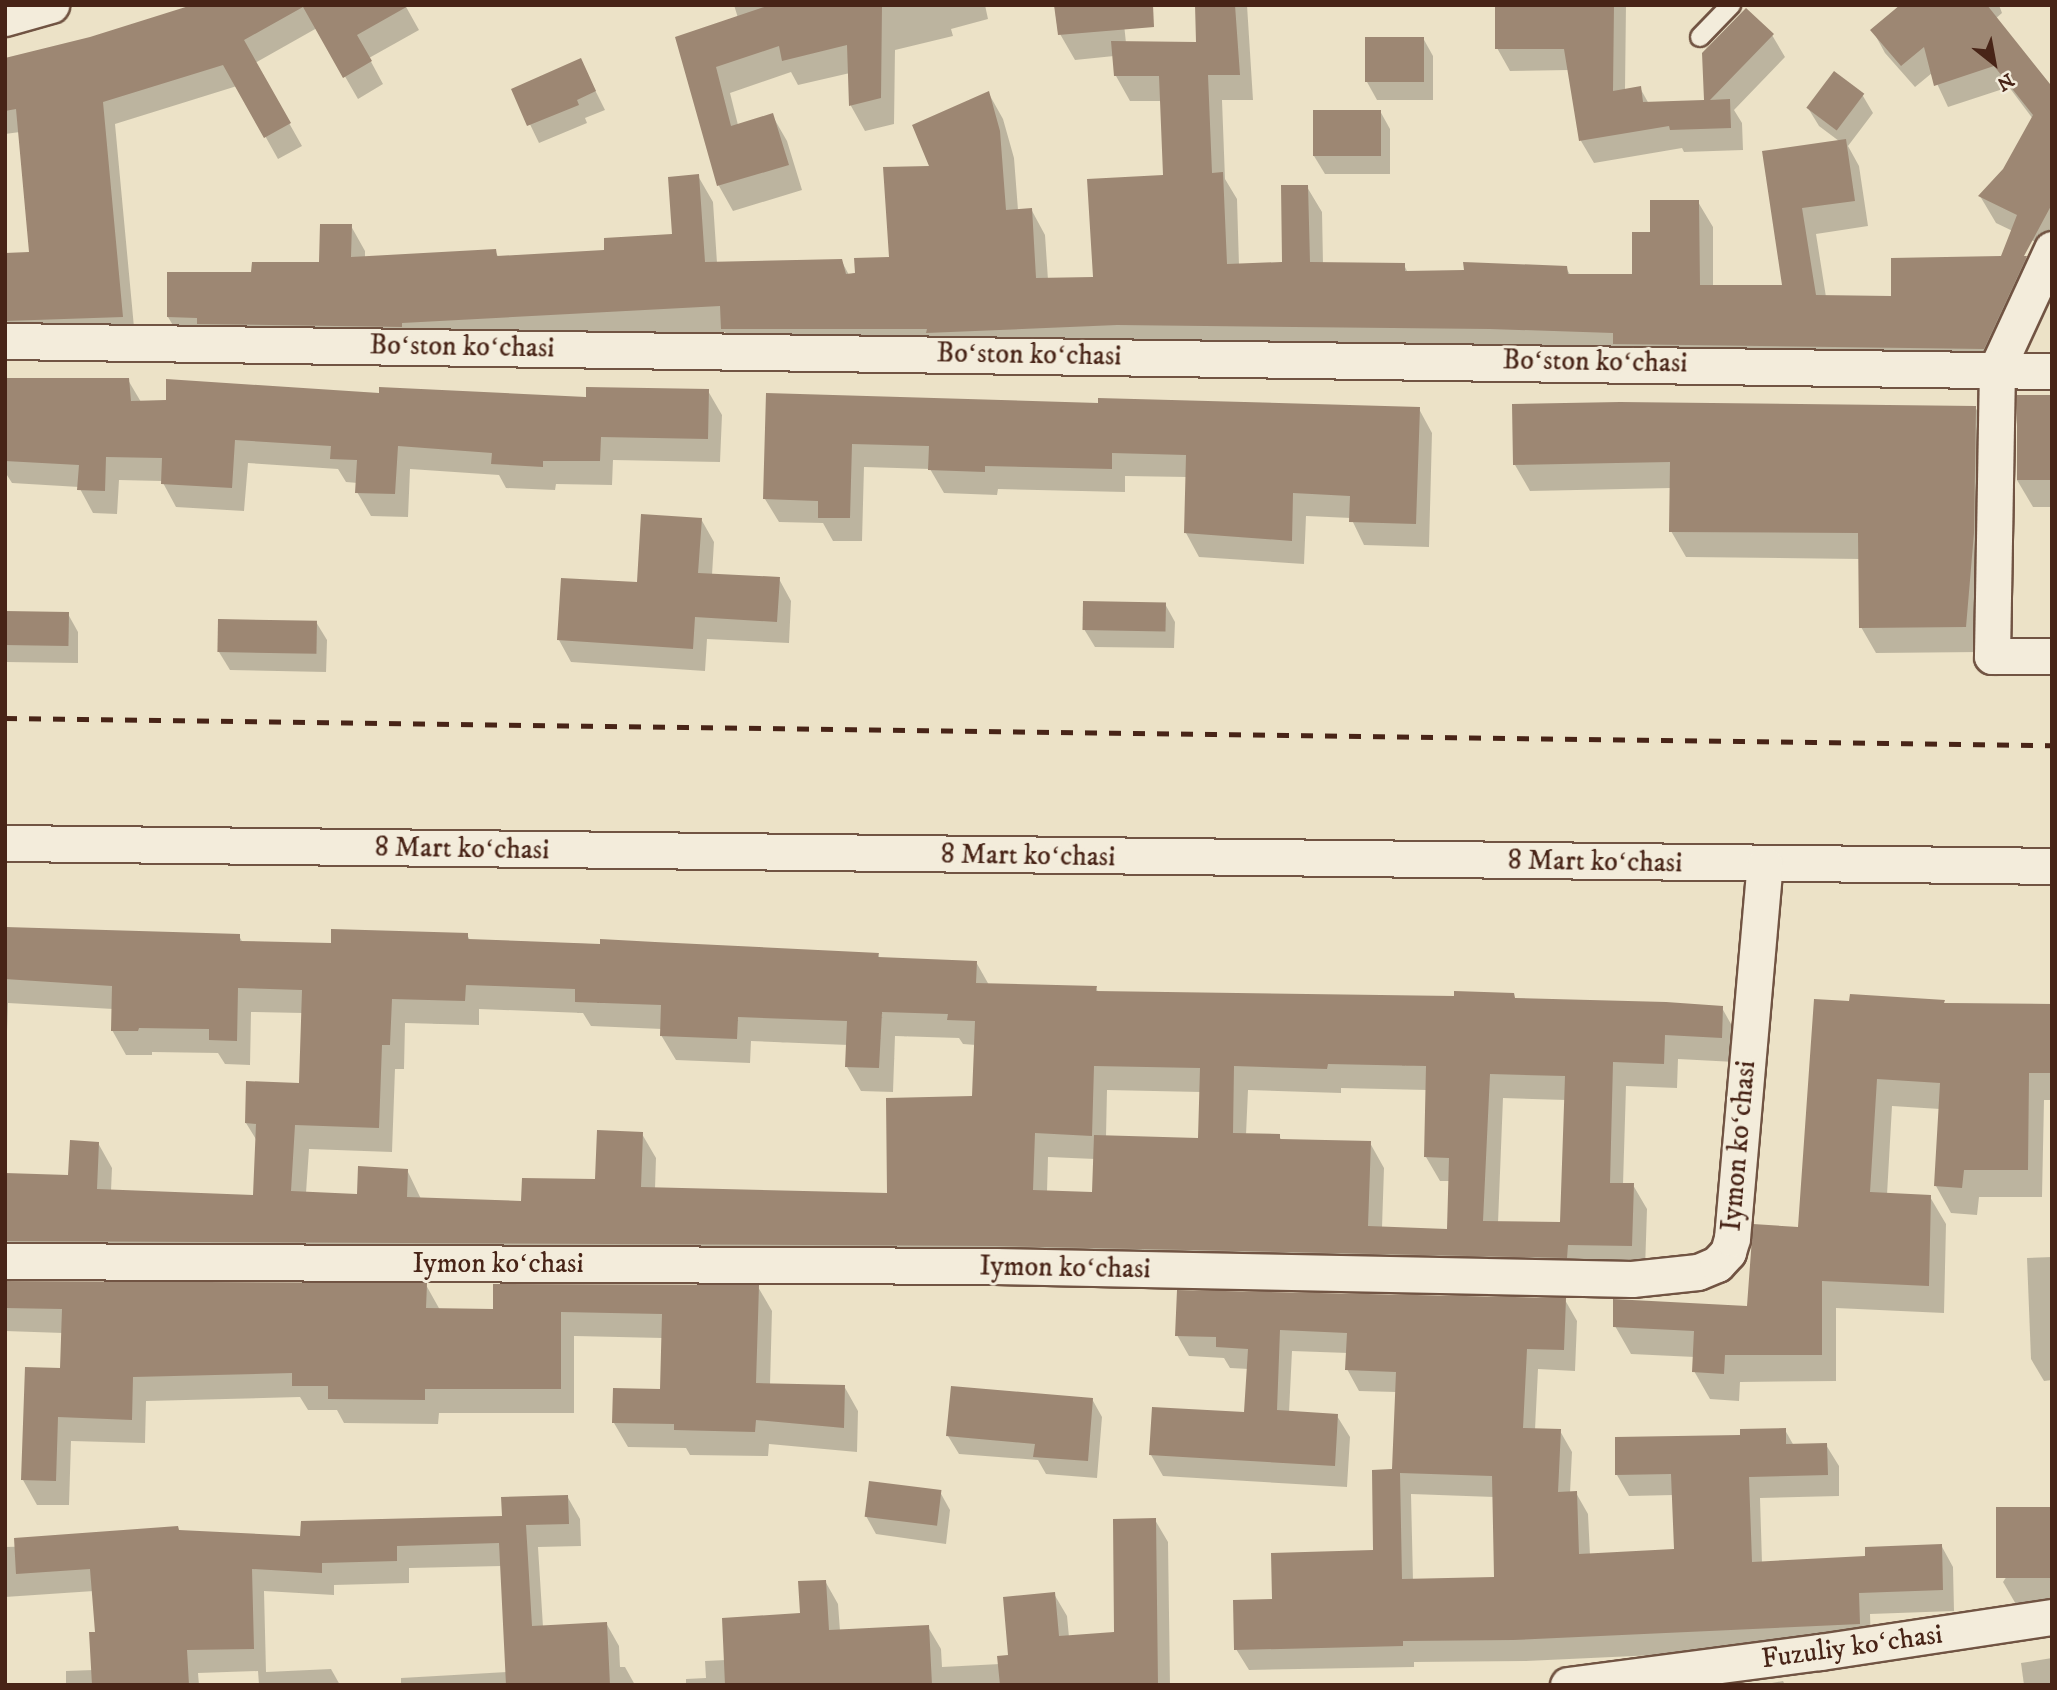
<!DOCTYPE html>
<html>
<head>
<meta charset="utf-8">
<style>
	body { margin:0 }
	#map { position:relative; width:2057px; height:1690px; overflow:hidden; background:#ece2c7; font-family:"IM FELL DW Pica",serif }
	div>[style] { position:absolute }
	.shadow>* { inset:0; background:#0003 }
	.building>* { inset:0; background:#9d8773; transform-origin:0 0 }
	.roads { filter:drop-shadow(2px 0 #715443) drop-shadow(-2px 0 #715443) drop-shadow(0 2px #715443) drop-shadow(0 -2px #715443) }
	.lane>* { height:18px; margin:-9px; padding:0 9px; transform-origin:9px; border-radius:9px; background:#f3ecdb }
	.street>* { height:35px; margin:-17.5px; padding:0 17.5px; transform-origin:17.5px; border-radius:17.5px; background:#f3ecdb }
	.rail>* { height:5px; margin-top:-2.5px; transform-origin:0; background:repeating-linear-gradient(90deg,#482417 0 12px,transparent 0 24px) }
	span { translate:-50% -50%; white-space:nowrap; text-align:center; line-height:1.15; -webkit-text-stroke:6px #f3ecdb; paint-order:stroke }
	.street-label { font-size:28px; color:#482417 }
	.frame { position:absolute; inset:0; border:7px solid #482417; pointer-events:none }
	.north { position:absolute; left:1959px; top:28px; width:70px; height:70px; -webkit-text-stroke:5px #f3ecdb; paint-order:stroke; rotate:149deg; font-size:19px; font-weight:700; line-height:28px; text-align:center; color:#482417 }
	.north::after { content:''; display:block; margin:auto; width:24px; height:32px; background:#482417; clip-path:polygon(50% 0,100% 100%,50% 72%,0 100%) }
</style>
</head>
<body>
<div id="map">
	<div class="shadow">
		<i style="clip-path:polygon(405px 5px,419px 30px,369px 58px,383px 84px,358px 99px,317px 28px,255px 63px,302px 146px,278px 159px,237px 86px,115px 124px,135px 338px,5px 345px,5px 255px,31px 254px,20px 132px,5px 134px,5px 60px,90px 39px,191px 7px)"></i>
		<i style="clip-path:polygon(734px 5px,985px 5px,988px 19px,951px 29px,953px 36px,895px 50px,894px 124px,865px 131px,851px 106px,850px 73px,798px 85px,791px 72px,730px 93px,738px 125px,772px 115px,787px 141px,802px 190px,733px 211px,719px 186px,677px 38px,738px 18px)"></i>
		<i style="clip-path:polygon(1122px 5px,1126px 43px,1198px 43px,1196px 5px,1247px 5px,1253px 100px,1222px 100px,1225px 179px,1237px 199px,1239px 265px,1284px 264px,1307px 187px,1322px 212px,1323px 264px,1404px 265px,1408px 273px,1566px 268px,1571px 276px,1634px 275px,1651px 233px,1698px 202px,1713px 227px,1713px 286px,1784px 287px,1764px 152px,1839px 141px,1819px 126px,1808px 108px,1835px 74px,1863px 96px,1873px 113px,1848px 146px,1859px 166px,1868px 226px,1816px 234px,1826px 297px,1893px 298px,2026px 258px,2040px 283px,1998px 374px,737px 354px,725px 332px,416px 348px,183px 342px,168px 317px,253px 274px,321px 264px,351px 226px,365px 251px,365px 258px,495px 251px,499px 258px,606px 252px,674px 235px,698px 176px,713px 202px,717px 263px,841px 260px,849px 275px,891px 259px,932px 168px,989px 94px,1003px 119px,1014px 158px,1018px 210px,1031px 209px,1045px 235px,1048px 280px,1094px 278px,1164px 176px,1162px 101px,1130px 101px,1116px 76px,1114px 56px,1075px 60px,1060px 34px)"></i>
		<i style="clip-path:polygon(1497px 5px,1626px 5px,1625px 90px,1640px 88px,1649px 104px,1705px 102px,1772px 35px,1785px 57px,1734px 110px,1742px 123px,1743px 150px,1684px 152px,1682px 148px,1594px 163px,1581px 141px,1569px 70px,1510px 71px,1497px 48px)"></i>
		<i style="clip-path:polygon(1903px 5px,1999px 5px,2002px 13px,1995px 19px,2052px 99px,2052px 250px,1996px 223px,1980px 196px,2004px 170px,2033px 119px,2009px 87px,1948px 107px,1932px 73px,1915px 87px,1885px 53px,1873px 31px)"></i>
		<i style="clip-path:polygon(1367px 38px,1423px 38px,1433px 56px,1433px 100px,1377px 100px,1367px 82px)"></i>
		<i style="clip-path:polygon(580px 60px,605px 110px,585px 118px,587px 123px,539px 143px,513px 89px)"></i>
		<i style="clip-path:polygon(1380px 111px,1390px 129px,1390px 174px,1325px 174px,1314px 156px)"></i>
		<i style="clip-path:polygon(5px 380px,128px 380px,141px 402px,381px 395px,587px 398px,708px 391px,722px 415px,720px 462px,613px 460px,612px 485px,556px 484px,555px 490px,506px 488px,499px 475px,410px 469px,408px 517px,371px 516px,357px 492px,358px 483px,346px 482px,338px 469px,248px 463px,244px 511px,176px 507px,162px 481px,119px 480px,117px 514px,93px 513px,79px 487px,12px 483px,5px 472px)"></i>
		<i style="clip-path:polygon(768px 395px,1100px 405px,1419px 409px,1432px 433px,1429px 547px,1364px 545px,1351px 518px,1306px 516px,1304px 564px,1199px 557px,1186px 533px,1187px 477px,1125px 476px,1125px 492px,998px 489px,997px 495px,944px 493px,930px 469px,864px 467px,862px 541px,833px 541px,823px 523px,779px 522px,765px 499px)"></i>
		<i style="clip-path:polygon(2052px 397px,2052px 507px,2033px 507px,2017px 480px)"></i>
		<i style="clip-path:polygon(1975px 407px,1990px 433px,1980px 652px,1876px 653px,1861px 627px,1860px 559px,1686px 557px,1671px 531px,1671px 488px,1530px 491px,1515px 465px)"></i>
		<i style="clip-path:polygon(701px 519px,714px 542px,712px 575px,779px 579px,791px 601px,789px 643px,707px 639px,705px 671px,571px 662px,559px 640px,638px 584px)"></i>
		<i style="clip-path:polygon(1165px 604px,1175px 622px,1174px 648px,1095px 647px,1084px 629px)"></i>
		<i style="clip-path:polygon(5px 613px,68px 614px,78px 632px,78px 663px,5px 662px)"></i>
		<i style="clip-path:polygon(316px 622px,327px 640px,326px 672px,230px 670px,219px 652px)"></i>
		<i style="clip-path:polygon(evenodd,5px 929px,239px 936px,243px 943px,332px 945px,467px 935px,470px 940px,878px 954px,880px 959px,976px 962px,989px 985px,1096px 988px,1098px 992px,1456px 998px,1513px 995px,1516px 1000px,1722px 1008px,1736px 1033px,1735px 1062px,1678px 1059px,1677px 1088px,1626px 1086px,1623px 1185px,1633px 1185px,1647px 1209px,1645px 1270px,5px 1272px,5px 1174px,70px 1177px,98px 1143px,112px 1168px,111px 1191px,255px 1197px,257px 1141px,246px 1123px,301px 1085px,303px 1013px,251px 1012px,250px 1065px,225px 1064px,218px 1053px,152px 1052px,152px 1055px,126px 1055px,112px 1030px,113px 1009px,8px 1003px,5px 1089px,5px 929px,479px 1009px,583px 1013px,591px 1026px,662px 1029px,661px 1035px,676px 1060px,750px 1063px,751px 1041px,848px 1045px,847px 1067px,861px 1091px,893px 1092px,895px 1036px,959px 1038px,963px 1044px,976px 1045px,974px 1097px,889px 1195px,655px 1189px,656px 1158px,642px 1134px,596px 1181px,523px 1203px,421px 1199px,407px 1170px,359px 1195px,306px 1193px,309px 1149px,392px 1152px,395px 1069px,404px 1069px,405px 1023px,479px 1025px,479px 1009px,5px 929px,1341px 1088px,1427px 1090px,1426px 1157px,1440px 1181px,1450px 1181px,1448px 1230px,1382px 1228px,1384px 1168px,1370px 1143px,1282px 1141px,1279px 1136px,1246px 1135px,1248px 1090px,1341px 1093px,1341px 1088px,5px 929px,1107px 1090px,1201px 1092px,1200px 1140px,1106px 1137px,1107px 1090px,5px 929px,1503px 1098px,1566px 1100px,1562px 1224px,1498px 1223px,1503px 1098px,5px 929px,1048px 1157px,1095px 1159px,1094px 1193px,1047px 1192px,1048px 1157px)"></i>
		<i style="clip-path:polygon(1816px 1001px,2052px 1005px,2052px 1100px,2044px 1100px,2042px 1197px,1979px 1197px,1977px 1215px,1951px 1213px,1936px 1186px,1940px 1109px,1892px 1106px,1887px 1195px,1930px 1197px,1946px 1224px,1944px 1313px,1836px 1308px,1836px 1381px,1740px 1382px,1739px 1401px,1710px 1399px,1694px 1371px,1695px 1357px,1631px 1354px,1615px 1326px,1748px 1308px,1800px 1228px)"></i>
		<i style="clip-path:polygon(2052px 1257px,2052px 1380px,2044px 1381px,2031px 1359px,2027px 1258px)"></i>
		<i style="clip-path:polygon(5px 1283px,426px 1285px,440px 1310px,494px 1311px,758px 1287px,772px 1311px,770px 1385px,844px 1386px,858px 1411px,857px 1452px,769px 1444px,768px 1456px,690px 1455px,686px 1448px,628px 1447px,614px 1423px,662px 1391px,663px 1338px,574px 1336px,574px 1413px,439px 1413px,438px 1424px,344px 1423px,337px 1410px,308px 1410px,300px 1397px,146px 1401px,145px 1443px,71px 1441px,69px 1505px,37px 1505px,23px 1480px,61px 1370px,63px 1333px,5px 1331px)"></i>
		<i style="clip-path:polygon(evenodd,1565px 1300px,1577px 1321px,1575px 1371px,1538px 1369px,1535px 1430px,1560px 1431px,1572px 1452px,1570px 1493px,1576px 1493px,1588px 1514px,1590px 1555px,1676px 1551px,1674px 1495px,1629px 1496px,1617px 1475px,1742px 1437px,1785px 1430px,1794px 1446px,1826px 1445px,1839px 1466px,1839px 1496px,1760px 1498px,1762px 1563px,1867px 1558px,1941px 1545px,1953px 1567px,1954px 1611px,1870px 1614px,1871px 1645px,1526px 1661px,1414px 1662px,1414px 1667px,1249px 1670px,1236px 1649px,1274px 1601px,1375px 1552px,1393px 1471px,1396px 1392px,1359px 1391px,1347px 1369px,1348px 1353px,1292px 1351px,1289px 1413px,1337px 1416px,1350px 1437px,1347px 1487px,1163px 1476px,1151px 1455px,1246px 1414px,1249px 1369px,1230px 1368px,1224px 1358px,1189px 1356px,1177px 1335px,1565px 1300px,1411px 1494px,1494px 1497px,1496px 1578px,1413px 1581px,1411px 1494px)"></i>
		<i style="clip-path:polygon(1092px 1399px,1102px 1417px,1097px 1478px,1046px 1474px,1038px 1460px,959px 1454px,948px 1436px)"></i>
		<i style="clip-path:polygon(940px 1492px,950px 1510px,946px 1544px,876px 1534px,866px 1516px)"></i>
		<i style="clip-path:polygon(567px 1496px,580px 1519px,581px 1546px,538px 1547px,543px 1627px,606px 1623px,619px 1646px,620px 1667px,625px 1667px,635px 1685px,401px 1685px,401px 1678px,507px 1672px,502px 1566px,409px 1568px,409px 1583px,334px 1585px,334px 1595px,264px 1591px,266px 1672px,331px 1669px,340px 1685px,259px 1685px,258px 1671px,198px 1673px,199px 1685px,66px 1685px,66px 1671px,93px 1670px,97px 1633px,94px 1591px,5px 1597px,5px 1547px,124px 1544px,180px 1532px,301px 1538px,503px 1517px)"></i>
		<i style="clip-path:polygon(2052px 1509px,2052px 1603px,2017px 1606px,2003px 1582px)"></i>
		<i style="clip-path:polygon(1155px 1520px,1168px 1542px,1170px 1685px,686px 1685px,686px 1679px,706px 1678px,705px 1661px,726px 1660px,802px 1615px,825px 1581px,838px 1604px,840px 1631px,928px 1627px,941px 1649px,942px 1667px,1000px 1664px,1010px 1656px,1054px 1594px,1067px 1616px,1069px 1637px,1115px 1634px)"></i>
		<i style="clip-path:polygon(2052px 1658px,2052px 1685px,2024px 1685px,2021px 1663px)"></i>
		<i style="clip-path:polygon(1783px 1681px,1785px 1685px,1761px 1685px)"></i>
	</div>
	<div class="building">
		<i style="clip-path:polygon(192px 5px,410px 5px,357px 35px,372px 61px,343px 78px,303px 7px,244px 40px,291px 123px,264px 138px,223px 65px,103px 102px,123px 317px,5px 321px,5px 253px,29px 252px,16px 109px,5px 111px,5px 58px,90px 37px)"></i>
		<i style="clip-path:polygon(770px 5px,882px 5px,881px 98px,849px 106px,847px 45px,782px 61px,779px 46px,716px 67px,731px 126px,773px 113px,789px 165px,717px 186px,675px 37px)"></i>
		<i style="clip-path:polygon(1054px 5px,1153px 5px,1154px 27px,1058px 35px)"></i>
		<i style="clip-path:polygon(1195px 5px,1235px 5px,1240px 75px,1208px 75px,1212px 173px,1223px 172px,1227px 264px,1282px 262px,1281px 185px,1308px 185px,1310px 262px,1405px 263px,1405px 271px,1464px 270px,1463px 262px,1567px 266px,1568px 274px,1632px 274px,1632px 232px,1650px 232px,1650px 200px,1699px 200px,1700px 285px,1782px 285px,1762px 151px,1846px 139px,1855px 201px,1802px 208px,1816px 295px,1891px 296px,1891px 258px,2001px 256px,2017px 215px,1978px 196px,2003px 169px,2033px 115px,1994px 66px,1934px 86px,1924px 47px,1901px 66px,1870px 30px,1900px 5px,1987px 5px,2050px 84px,2052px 81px,2052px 204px,2024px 256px,2027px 256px,1984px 349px,1613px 344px,1613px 333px,1490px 329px,1117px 325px,926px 333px,927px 329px,721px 329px,720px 306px,402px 323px,402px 327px,197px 324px,197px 318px,167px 317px,167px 272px,251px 272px,252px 262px,319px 262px,320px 224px,352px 224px,351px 257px,496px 249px,497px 256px,604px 250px,604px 238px,672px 234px,668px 177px,699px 174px,705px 262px,842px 259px,846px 274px,855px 273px,854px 258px,889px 257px,883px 167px,929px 166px,912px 125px,989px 91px,1000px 131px,1006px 210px,1032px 208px,1036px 278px,1093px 277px,1087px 179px,1163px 175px,1159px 76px,1114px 76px,1111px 41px,1196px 42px)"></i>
		<i style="clip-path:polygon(1495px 5px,1614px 5px,1613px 91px,1641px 86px,1643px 102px,1704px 100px,1702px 53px,1746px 8px,1774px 34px,1710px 100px,1730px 99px,1731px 128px,1670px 130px,1669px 126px,1579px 141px,1564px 49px,1495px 49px)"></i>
		<i style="left:1365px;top:37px;width:59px;height:45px"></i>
		<i style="clip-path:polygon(581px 58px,596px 91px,577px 100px,579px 105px,527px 126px,511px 89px)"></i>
		<i style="left:1834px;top:71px;width:38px;height:46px;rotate:37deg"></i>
		<i style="left:1313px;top:110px;width:68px;height:46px"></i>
		<i style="clip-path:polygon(5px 378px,129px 378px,131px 401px,166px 400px,166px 379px,379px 393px,379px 387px,586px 397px,586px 387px,709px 389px,708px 439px,601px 437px,600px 461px,543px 461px,543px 467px,491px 464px,492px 453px,398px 446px,395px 494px,355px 493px,357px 460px,330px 459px,331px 446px,235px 440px,232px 488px,161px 484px,162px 458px,106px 457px,105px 491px,77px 490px,79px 465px,5px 461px)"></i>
		<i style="clip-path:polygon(766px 393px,1098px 403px,1098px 398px,1420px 407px,1416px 524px,1349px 522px,1350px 496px,1293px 493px,1292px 541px,1184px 533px,1186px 455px,1112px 453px,1112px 469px,985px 466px,985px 472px,928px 470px,929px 446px,852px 444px,850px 518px,818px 518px,818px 501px,763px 499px)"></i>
		<i style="left:2017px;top:395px;width:35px;height:85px"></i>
		<i style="clip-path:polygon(1620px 402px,1976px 406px,1974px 533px,1966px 627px,1859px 628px,1858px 533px,1669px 532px,1670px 462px,1513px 465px,1512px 404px)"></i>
		<i style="clip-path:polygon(641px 514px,702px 518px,698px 573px,780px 577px,777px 622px,695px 617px,693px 649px,557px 640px,561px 578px,637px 582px)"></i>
		<i style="left:1083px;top:601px;width:83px;height:29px;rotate:1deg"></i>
		<i style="left:5px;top:611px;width:64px;height:34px;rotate:1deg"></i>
		<i style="left:218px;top:619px;width:99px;height:33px;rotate:1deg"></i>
		<i style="clip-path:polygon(evenodd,5px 927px,240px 934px,240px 941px,331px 943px,331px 929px,468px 933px,468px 939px,600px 944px,600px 939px,655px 942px,879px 953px,878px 957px,977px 961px,976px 983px,1097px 986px,1096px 991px,1454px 996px,1454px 991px,1514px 993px,1515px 998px,1666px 1002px,1723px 1006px,1722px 1038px,1665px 1035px,1664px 1064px,1613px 1062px,1610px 1183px,1634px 1183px,1632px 1246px,1568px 1245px,1567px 1258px,995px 1246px,5px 1241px,5px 1173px,68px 1175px,70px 1140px,99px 1142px,97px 1189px,253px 1195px,256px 1124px,245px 1123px,246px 1081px,299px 1083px,302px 990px,238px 988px,237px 1041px,209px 1040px,209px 1029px,139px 1028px,138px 1031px,111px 1031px,112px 986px,5px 979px,5px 927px,466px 985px,575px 989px,575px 1002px,661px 1005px,660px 1036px,737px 1039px,738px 1017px,847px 1021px,845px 1067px,879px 1068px,882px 1012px,948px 1014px,947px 1020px,975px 1021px,972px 1096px,886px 1098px,887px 1193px,641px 1187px,643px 1132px,597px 1130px,595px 1179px,522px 1178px,521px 1201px,407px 1197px,408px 1169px,358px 1166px,357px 1194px,291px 1191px,295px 1125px,379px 1128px,382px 1045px,390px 1045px,392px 999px,465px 1001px,466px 985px,5px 927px,1328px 1064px,1426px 1066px,1424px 1157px,1449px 1158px,1447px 1229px,1368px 1226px,1371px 1141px,1280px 1139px,1280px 1134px,1233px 1133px,1234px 1066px,1327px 1069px,1328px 1064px,5px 927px,1094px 1066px,1200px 1068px,1198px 1138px,1094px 1135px,1092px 1192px,1033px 1190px,1035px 1133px,1092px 1136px,1094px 1066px,5px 927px,1490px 1074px,1565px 1076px,1560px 1222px,1483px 1221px,1490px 1074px)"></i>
		<i style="clip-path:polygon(1850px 994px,1945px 1000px,1944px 1003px,2052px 1004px,2052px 1073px,2029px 1073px,2028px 1170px,1964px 1170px,1962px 1188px,1934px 1186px,1940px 1083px,1877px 1079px,1870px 1192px,1931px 1195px,1929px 1286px,1822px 1281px,1822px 1355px,1725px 1355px,1724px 1374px,1692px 1372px,1694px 1331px,1613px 1327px,1613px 1299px,1747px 1306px,1753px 1224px,1798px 1227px,1814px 999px,1849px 1001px)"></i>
		<i style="clip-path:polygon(5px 1281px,427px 1283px,426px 1308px,493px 1309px,493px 1284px,759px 1285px,756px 1383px,845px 1385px,844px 1428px,756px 1420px,755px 1432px,674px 1430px,674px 1424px,612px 1423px,613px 1388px,660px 1389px,662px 1314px,561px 1312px,561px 1389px,425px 1389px,425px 1400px,328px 1399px,328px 1386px,292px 1386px,292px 1373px,133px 1377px,132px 1420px,58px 1417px,56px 1481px,21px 1480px,25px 1367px,60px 1368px,62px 1309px,5px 1308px)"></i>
		<i style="clip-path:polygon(evenodd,1177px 1290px,1566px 1298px,1564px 1350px,1527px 1349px,1523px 1428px,1561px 1429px,1558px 1492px,1577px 1491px,1579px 1554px,1674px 1549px,1671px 1474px,1615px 1475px,1615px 1437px,1740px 1435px,1740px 1429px,1786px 1428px,1786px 1444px,1827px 1443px,1828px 1475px,1749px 1477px,1752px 1562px,1865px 1556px,1865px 1547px,1942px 1544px,1943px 1590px,1859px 1593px,1860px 1624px,1513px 1640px,1403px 1641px,1403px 1646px,1234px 1650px,1233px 1600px,1272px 1599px,1271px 1553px,1373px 1550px,1372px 1470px,1392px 1469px,1396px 1372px,1345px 1370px,1347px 1333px,1280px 1330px,1277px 1410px,1338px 1414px,1335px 1466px,1149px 1455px,1152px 1407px,1244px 1412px,1248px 1349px,1216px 1347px,1216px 1337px,1175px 1336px,1177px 1290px,1400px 1473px,1492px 1476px,1494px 1577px,1402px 1579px,1400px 1473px)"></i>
		<i style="clip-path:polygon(951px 1386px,1093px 1398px,1088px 1461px,1033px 1457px,1035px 1444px,946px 1436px)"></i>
		<i style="left:869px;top:1481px;width:73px;height:36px;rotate:7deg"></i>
		<i style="clip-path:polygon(568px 1495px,569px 1524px,526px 1525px,532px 1626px,607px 1622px,610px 1685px,506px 1685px,499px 1543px,397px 1546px,397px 1561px,322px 1563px,322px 1573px,252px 1569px,254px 1649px,187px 1650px,189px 1685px,92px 1685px,89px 1632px,95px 1632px,90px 1569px,16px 1574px,14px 1538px,178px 1526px,179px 1530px,300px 1536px,301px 1521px,502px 1516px,501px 1497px)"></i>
		<i style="left:2052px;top:1507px;width:71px;height:56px;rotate:90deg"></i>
		<i style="clip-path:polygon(1156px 1518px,1158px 1685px,1000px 1685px,997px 1656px,1008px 1655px,1003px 1597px,1055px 1592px,1059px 1636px,1114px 1632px,1113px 1519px)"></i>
		<i style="clip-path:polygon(826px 1580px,829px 1630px,929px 1625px,932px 1685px,725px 1685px,722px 1618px,800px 1613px,798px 1581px)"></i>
	</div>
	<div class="roads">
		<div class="lane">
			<i style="left:1700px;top:37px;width:45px;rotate:-45.9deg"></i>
		</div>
		<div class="street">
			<i style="left:5px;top:18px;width:48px;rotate:-15.8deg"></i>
			<i style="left:2052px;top:249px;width:131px;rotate:114.8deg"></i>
			<i style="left:1997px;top:368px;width:288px;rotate:91deg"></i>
			<i style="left:1992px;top:656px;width:60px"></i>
			<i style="left:5px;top:341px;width:2047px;rotate:0.84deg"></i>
			<i style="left:5px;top:843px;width:2047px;rotate:0.64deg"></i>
			<i style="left:5px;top:1261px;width:990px;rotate:0.29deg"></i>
			<i style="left:995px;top:1266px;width:637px;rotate:1.17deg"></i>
			<i style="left:1632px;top:1279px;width:66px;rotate:-6.1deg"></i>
			<i style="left:1698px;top:1272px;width:21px;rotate:-23deg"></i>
			<i style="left:1717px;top:1264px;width:16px;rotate:-47deg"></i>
			<i style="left:1728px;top:1252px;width:15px;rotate:-74deg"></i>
			<i style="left:1732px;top:1238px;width:375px;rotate:-85deg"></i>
			<i style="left:1568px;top:1685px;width:254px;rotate:-7.5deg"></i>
			<i style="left:1820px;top:1652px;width:235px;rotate:-8.6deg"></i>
		</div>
	</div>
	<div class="rail">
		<i style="left:5px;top:718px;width:2047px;rotate:0.76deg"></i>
	</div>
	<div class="street-label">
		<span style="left:462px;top:347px;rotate:1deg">Boʻston koʻchasi</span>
		<span style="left:1029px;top:355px;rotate:1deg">Boʻston koʻchasi</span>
		<span style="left:1595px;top:362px;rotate:1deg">Boʻston koʻchasi</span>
		<span style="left:462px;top:849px;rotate:1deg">8 Mart koʻchasi</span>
		<span style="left:1028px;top:856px;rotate:1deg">8 Mart koʻchasi</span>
		<span style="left:1595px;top:862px;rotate:1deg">8 Mart koʻchasi</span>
		<span style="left:1739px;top:1146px;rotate:-85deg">Iymon koʻchasi</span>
		<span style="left:498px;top:1264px">Iymon koʻchasi</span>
		<span style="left:1065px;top:1268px;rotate:1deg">Iymon koʻchasi</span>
		<span style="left:1852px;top:1647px;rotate:-8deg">Fuzuliy koʻchasi</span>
	</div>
	<div class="frame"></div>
	<div class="north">N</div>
</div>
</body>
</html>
